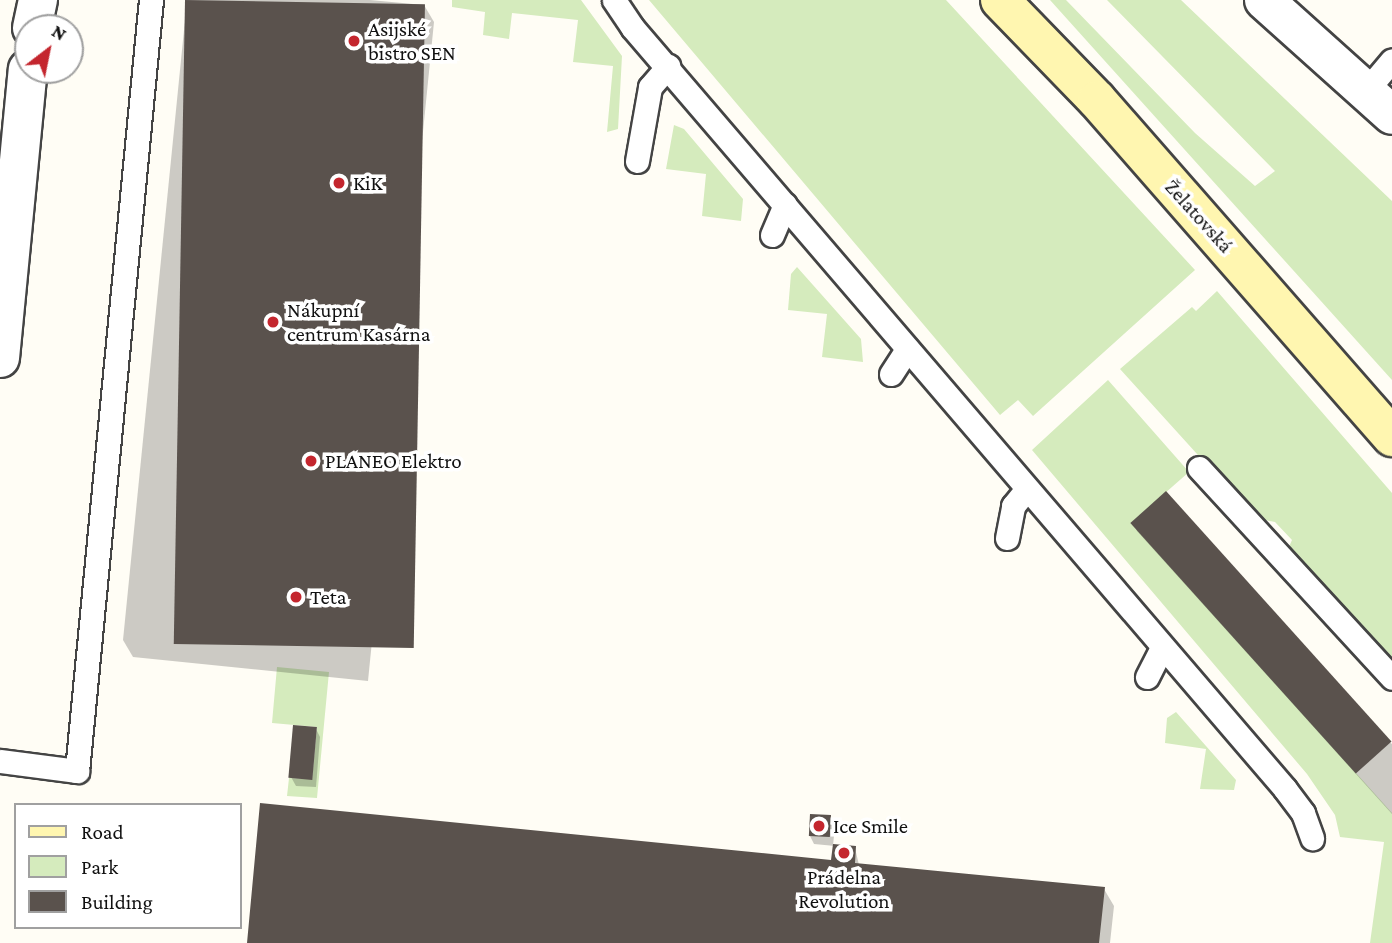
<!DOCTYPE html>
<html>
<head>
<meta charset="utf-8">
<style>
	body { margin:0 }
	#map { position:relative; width:1392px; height:943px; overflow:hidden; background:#fffdf5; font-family:"Crimson Pro",serif }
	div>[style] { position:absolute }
	.green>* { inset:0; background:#d5ebbd }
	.shadow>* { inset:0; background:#0003 }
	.building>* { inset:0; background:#5a524d; transform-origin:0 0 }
	.roads { filter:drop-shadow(2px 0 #444) drop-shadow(-2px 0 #444) drop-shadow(0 2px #444) drop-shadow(0 -2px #444) }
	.lane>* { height:23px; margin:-11.5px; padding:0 11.5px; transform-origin:11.5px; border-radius:11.5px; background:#fff }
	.street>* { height:38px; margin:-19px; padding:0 19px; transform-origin:19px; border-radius:19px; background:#fff }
	.secondary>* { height:38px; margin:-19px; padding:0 19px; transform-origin:19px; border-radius:19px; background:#fff6b0 }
	.dots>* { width:19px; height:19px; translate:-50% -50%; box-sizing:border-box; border:4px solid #fff; border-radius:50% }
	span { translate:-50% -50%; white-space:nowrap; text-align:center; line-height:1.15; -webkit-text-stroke:7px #fff; paint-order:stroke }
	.poi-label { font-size:21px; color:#111 }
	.left { translate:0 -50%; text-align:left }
	.street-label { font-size:21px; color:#111 }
	.legend { position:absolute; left:14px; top:803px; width:228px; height:126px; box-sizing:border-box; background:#fff; border:2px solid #a0a0a0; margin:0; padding:9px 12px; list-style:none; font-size:21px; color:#111 }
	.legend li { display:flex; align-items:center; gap:14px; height:35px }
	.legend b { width:35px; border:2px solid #a0a0a0 }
	.north { position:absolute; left:14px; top:14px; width:70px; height:70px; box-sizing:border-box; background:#fff; border:2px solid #a0a0a0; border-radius:50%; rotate:32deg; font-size:19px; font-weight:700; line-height:28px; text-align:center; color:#111 }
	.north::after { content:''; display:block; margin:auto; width:24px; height:32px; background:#c4262e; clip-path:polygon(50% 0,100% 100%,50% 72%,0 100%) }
</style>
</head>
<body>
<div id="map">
	<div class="green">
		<i style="clip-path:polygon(452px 0,581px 0,622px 56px,618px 129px,607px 132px,613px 66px,573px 62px,578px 20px,512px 13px,509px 39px,483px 35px,485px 12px,452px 7px)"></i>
		<i style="clip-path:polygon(649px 0,946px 0,1195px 270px,1033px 416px,1018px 400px,1000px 415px)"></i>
		<i style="clip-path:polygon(1050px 0,1066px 0,1195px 133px,1255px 186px,1275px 171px,1107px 0,1181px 0,1392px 201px,1392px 380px)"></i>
		<i style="clip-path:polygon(674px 125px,684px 129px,743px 199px,741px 221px,702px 216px,706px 174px,666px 169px)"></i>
		<i style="clip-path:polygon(797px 267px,861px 339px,863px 362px,822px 357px,827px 314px,788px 310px,791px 274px)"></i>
		<i style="clip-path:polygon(1217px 291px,1392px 493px,1392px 663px,1288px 549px,1292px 540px,1275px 522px,1255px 518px,1120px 369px,1192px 307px,1196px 311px)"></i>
		<i style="clip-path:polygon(1108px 380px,1189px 472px,1131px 523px,1392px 813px,1392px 943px,1370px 943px,1384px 842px,1340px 837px,1335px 815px,1307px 774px,1032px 450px)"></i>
		<i style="clip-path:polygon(277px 667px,329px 672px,317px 798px,287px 796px,289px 778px,312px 779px,317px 727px,272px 723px)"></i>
		<i style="clip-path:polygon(1176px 712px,1236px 780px,1234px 790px,1200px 789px,1206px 749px,1165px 743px,1167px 718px)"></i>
	</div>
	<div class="shadow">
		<i style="clip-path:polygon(187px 0,370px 0,424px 5px,434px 22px,368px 681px,133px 657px,123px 640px)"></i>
		<i style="clip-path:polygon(1133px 523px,1392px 744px,1392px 814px,1137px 531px)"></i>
		<i style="clip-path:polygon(316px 729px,320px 737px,316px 787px,296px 786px,291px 777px)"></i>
		<i style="clip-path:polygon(830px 817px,835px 825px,833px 846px,855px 848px,859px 865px,1104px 889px,1114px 906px,1110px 943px,248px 943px,832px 862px,835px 846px,814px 844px,810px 836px)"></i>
	</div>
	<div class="building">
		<i style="left:185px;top:0;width:240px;height:644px;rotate:1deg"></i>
		<i style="left:1166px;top:491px;width:337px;height:48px;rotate:48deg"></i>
		<i style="left:293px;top:725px;width:24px;height:53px;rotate:5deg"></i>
		<i style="clip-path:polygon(260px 803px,831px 860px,833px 844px,856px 846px,855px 863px,1105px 887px,1099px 943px,247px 943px)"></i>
		<i style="left:810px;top:814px;width:21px;height:22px;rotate:3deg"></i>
	</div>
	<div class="roads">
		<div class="lane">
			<i style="left:614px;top:0;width:32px;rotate:56deg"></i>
			<i style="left:632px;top:27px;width:1004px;rotate:49.4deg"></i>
			<i style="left:1285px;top:789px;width:30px;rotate:53deg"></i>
			<i style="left:1303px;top:813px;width:27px;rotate:70deg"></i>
			<i style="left:1366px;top:91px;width:40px;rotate:-50deg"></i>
			<i style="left:637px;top:161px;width:75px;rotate:-80deg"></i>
			<i style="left:650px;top:87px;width:28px;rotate:-49deg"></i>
			<i style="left:772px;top:235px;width:33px;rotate:-67deg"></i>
			<i style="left:891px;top:374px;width:30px;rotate:-57deg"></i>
			<i style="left:1199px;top:468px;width:285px;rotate:47.4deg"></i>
			<i style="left:1007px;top:538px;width:33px;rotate:-79deg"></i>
			<i style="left:1013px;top:506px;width:22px;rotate:-51deg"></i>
			<i style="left:1147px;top:677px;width:31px;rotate:-63deg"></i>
			<i style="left:0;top:761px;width:78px;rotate:7.4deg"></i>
			<i style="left:77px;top:771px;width:775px;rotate:-84.52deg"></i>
		</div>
		<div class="street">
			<i style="left:1264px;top:0;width:172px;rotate:41.9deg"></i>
			<i style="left:32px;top:28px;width:29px;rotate:-78deg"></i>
			<i style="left:0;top:358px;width:290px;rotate:-84.5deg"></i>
		</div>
		<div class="secondary">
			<i style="left:1000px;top:0;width:139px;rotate:45.9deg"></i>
			<i style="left:1097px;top:100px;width:448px;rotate:48.8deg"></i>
		</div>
	</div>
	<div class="dots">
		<i style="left:354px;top:41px;background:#c4262e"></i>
		<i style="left:339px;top:183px;background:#c4262e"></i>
		<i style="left:273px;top:322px;background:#c4262e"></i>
		<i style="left:311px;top:461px;background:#c4262e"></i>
		<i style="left:296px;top:597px;background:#c4262e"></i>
		<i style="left:819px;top:826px;background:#c4262e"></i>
		<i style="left:844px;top:853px;background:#c4262e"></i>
	</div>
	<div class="poi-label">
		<span class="left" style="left:368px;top:41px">Asijské<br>bistro SEN</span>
		<span class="left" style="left:353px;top:183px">KiK</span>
		<span class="left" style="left:287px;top:322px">Nákupní<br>centrum Kasárna</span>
		<span class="left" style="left:325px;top:461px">PLANEO Elektro</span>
		<span class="left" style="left:310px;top:597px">Teta</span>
		<span class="left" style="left:833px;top:826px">Ice Smile</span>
		<span style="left:844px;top:889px">Prádelna<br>Revolution</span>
	</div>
	<div class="street-label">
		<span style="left:1199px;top:216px;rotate:48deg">Želatovská</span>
	</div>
	<ul class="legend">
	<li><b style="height:9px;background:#fff6b0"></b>Road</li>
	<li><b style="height:19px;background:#d5ebbd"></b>Park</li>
	<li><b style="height:19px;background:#5a524d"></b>Building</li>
	</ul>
	<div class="north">N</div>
</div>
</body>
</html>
